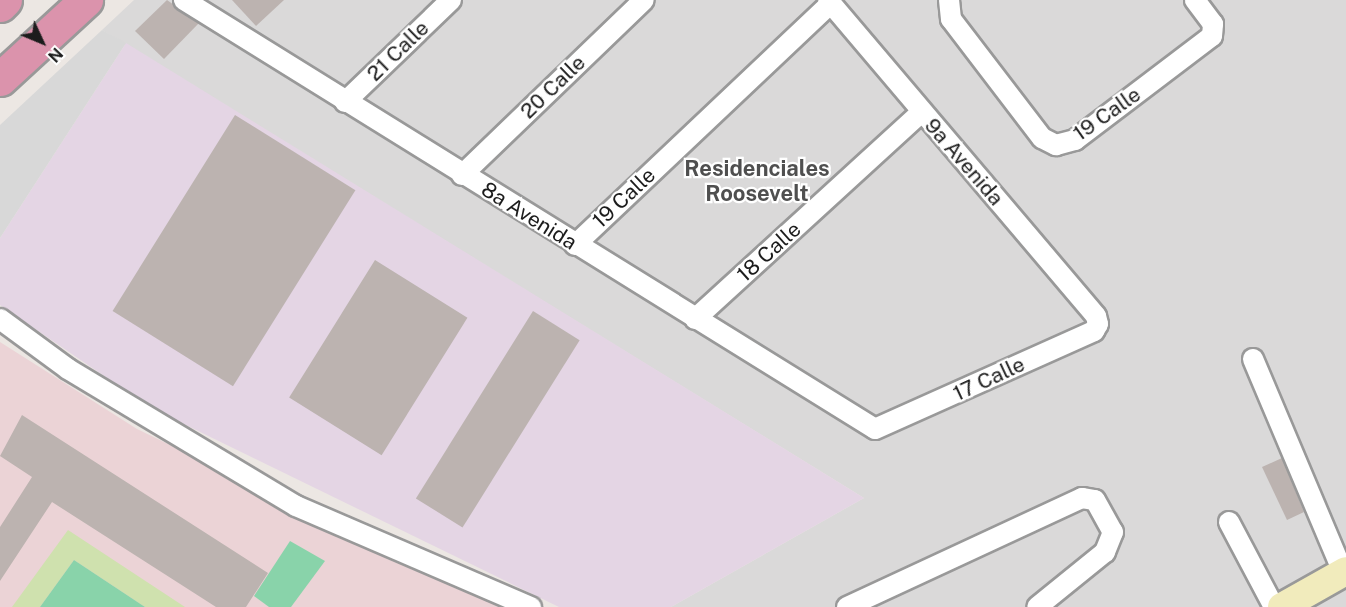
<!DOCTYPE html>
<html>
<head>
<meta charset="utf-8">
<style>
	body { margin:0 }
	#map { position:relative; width:1346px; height:607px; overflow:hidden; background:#ece7e3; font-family:"Public Sans",sans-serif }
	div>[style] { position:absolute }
	.residential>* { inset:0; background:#dad9d9 }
	.commercial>* { inset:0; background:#ebd3d6 }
	.industrial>* { inset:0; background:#e4d5e4 }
	.grass>* { inset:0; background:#cfe1ae }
	.pitch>* { inset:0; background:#89d3aa }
	.parking>* { inset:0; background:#d8d8d8 }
	.building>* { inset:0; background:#bcb3b0; transform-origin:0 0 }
	.roads { filter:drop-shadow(2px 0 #999) drop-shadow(-2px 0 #999) drop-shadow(0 2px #999) drop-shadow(0 -2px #999) }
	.street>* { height:20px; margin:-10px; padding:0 10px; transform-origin:10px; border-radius:10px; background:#fff }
	.secondary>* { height:28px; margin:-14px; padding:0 14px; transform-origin:14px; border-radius:14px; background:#f1ebbc }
	.highway>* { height:33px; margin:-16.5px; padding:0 16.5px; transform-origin:16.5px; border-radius:16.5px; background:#db93ac }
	span { translate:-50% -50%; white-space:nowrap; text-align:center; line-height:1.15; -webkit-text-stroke:4.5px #fff; paint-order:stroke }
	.street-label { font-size:21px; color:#1c1c1c }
	.neighbourhood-label { font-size:22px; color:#4f4f4f; font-weight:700 }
	.north { position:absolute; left:12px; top:12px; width:60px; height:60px; -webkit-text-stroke:4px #fff; paint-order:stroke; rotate:134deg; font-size:16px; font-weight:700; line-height:24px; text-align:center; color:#1c1c1c }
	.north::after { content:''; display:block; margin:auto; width:21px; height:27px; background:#1c1c1c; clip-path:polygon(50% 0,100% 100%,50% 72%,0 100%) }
</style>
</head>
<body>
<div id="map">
	<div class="residential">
		<i style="clip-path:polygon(134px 0,1346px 0,1346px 607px,671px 607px,864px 498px,102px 30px)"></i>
	</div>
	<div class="commercial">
		<i style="clip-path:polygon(0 342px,137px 429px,505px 607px,0 607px)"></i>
	</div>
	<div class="industrial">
		<i style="clip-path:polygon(126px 43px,864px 498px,671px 607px,559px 607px,151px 408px,0 305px,0 238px)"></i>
	</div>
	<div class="grass">
		<i style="clip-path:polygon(68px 530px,185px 607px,145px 607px,74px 560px,40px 607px,12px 607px)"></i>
	</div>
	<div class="pitch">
		<i style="clip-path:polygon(290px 541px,325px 561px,291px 607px,269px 607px,254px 596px)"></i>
		<i style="clip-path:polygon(74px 560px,145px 607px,40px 607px)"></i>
	</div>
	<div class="parking">
		<i style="clip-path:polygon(102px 30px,126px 43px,0 238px,0 125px)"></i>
	</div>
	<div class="building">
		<i style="clip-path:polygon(167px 0,199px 23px,164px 59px,135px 31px)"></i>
		<i style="clip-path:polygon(232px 0,284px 0,256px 26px)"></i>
		<i style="left:235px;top:115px;width:142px;height:231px;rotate:32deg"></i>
		<i style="left:375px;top:260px;width:109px;height:162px;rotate:32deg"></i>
		<i style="left:533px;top:311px;width:55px;height:221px;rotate:32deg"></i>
		<i style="clip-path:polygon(22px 415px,268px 573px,246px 607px,216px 607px,52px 502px,0 581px,0 527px,32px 477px,0 456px)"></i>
		<i style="clip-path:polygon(1282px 458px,1304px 512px,1287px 520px,1262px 467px)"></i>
	</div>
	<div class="roads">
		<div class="street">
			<i style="left:184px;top:0;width:813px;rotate:31.83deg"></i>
			<i style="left:875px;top:429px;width:240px;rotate:-24.1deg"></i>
			<i style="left:1094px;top:331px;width:8px;rotate:-60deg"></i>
			<i style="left:1098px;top:324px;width:8px;rotate:-104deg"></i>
			<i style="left:1096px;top:316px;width:414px;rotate:-130.3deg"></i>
			<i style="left:949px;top:0;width:19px;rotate:84deg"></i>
			<i style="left:951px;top:19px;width:150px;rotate:52.6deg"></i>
			<i style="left:1042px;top:138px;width:16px;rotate:27deg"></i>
			<i style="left:1056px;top:145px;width:20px;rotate:-15deg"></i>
			<i style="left:1075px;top:140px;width:172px;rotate:-37.2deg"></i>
			<i style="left:1212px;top:36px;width:12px;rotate:-85deg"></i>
			<i style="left:1213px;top:24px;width:30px;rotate:-127deg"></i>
			<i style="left:345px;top:102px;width:147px;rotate:-43.9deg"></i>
			<i style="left:462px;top:175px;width:252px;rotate:-43.9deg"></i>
			<i style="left:575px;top:245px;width:352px;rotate:-43.4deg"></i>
			<i style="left:0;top:319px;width:84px;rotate:36.3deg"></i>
			<i style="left:68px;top:369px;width:266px;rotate:31deg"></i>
			<i style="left:296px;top:506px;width:256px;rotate:23.3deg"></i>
			<i style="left:695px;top:319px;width:307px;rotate:-42.4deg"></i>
			<i style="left:1253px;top:359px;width:231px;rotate:67.1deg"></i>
			<i style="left:1229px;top:522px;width:96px;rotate:62.1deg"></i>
			<i style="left:847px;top:607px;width:259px;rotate:-24.9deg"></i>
			<i style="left:1082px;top:498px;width:13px;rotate:9deg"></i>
			<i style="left:1095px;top:500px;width:37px;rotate:61deg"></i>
			<i style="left:1113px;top:532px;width:22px;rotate:112deg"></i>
			<i style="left:1105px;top:552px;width:87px;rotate:141deg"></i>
		</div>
		<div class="secondary">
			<i style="left:1282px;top:607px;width:73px;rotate:-29.4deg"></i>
		</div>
		<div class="highway">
			<i style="left:0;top:5px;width:7px;rotate:-45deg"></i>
			<i style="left:0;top:79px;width:117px;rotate:-42.6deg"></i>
		</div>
	</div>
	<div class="street-label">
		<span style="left:398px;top:51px;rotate:-44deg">21 Calle</span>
		<span style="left:553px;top:87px;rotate:-44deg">20 Calle</span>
		<span style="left:1107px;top:114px;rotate:-35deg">19 Calle</span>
		<span style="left:964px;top:162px;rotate:49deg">9a Avenida</span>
		<span style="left:624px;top:198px;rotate:-43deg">19 Calle</span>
		<span style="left:529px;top:216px;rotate:32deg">8a Avenida</span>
		<span style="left:769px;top:252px;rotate:-42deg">18 Calle</span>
		<span style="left:989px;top:379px;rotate:-25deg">17 Calle</span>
	</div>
	<div class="neighbourhood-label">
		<span style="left:757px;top:181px">Residenciales<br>Roosevelt</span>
	</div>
	<div class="north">N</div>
</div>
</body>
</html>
